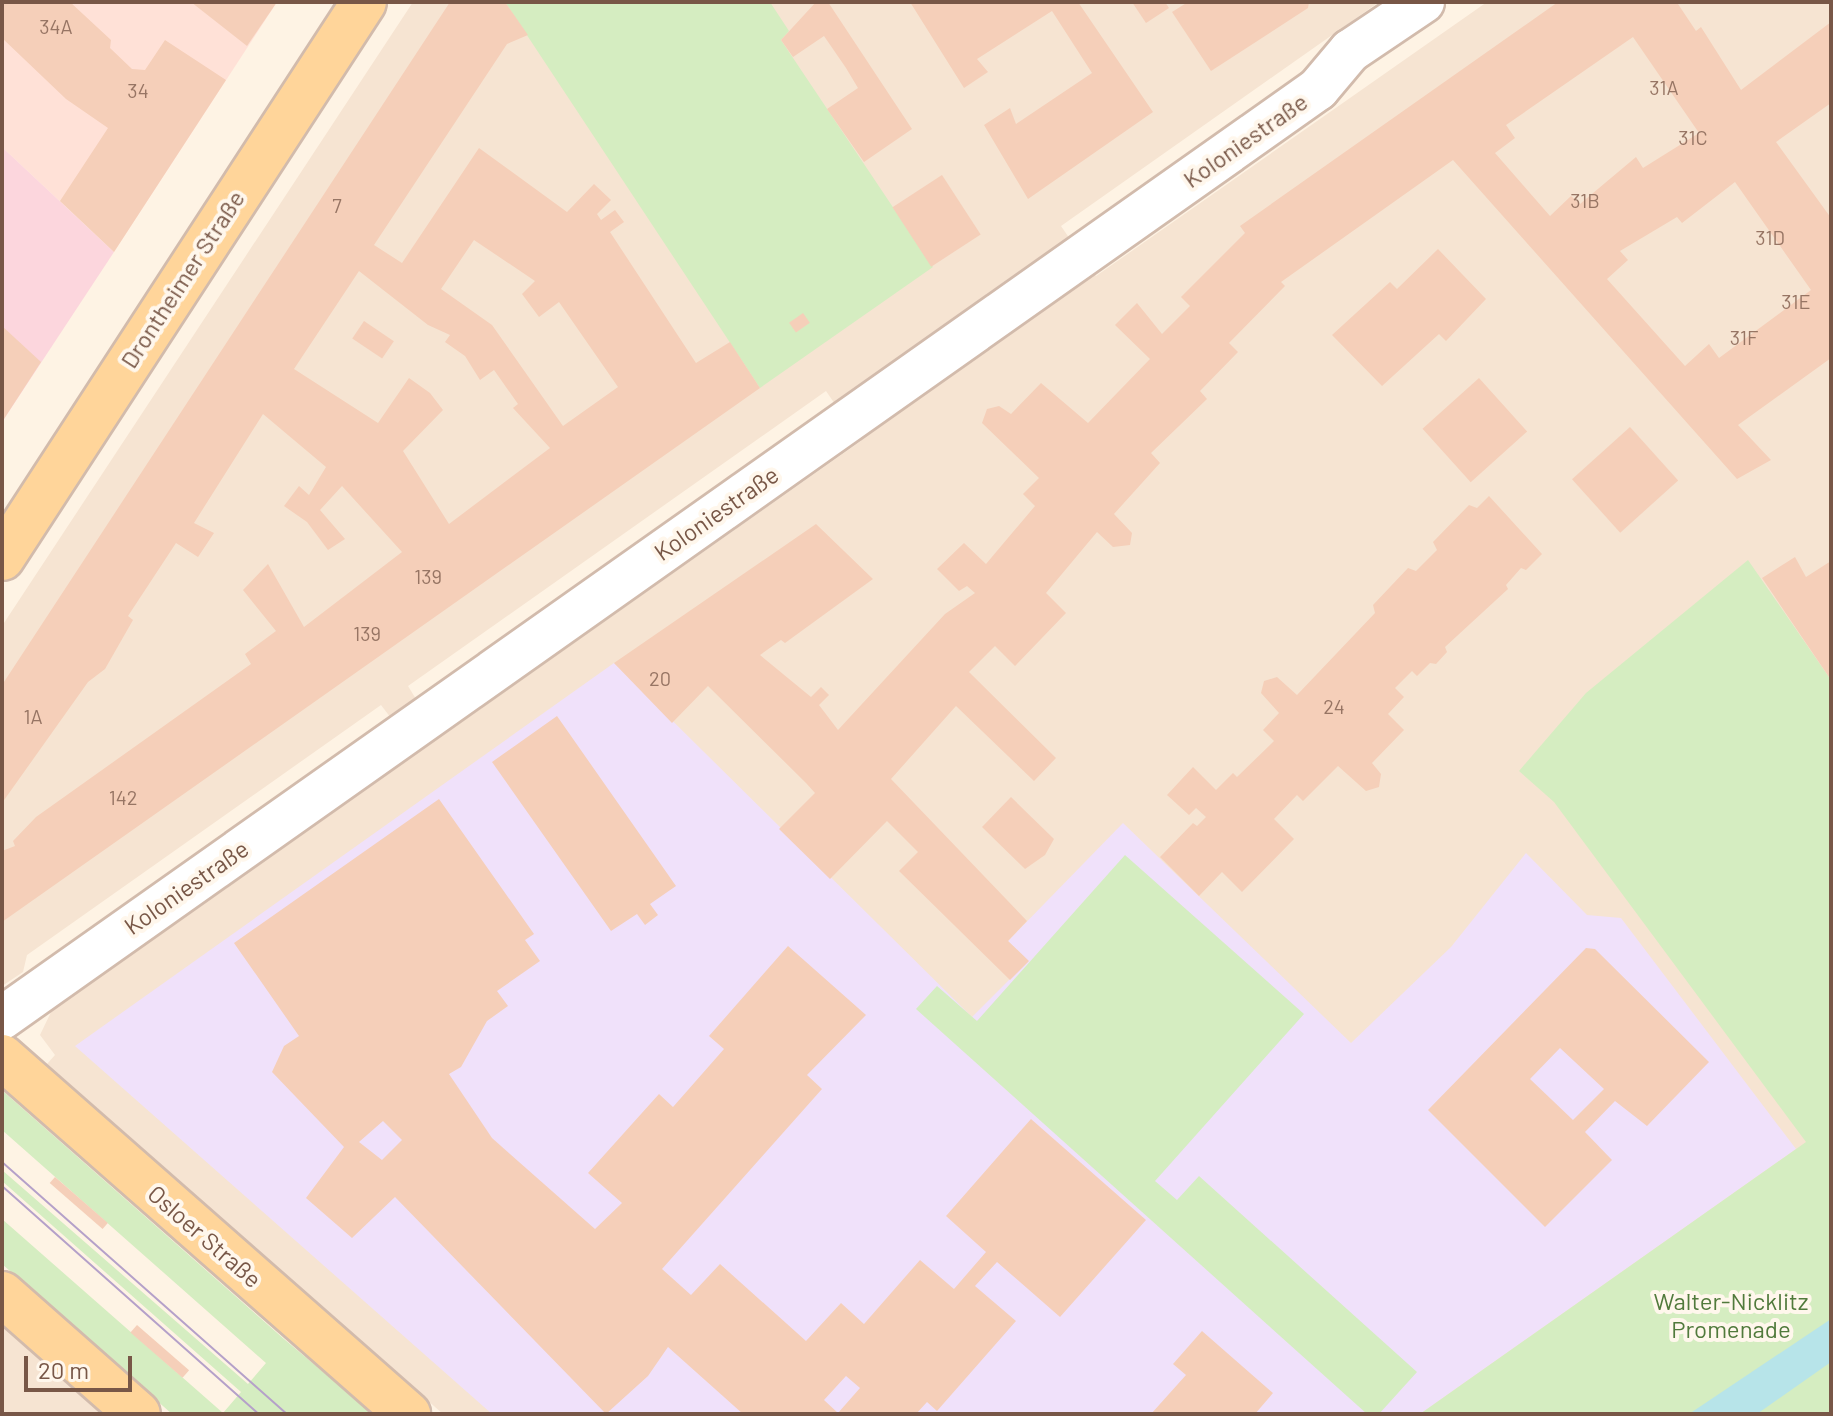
<!DOCTYPE html>
<html>
<head>
<meta charset="utf-8">
<style>
	body { margin:0 }
	#map { position:relative; width:1833px; height:1416px; overflow:hidden; background:#fef3e4; font-family:Barlow,sans-serif }
	div>[style] { position:absolute }
	.residential>* { inset:0; background:#f6e4d2 }
	.commercial>* { inset:0; background:#ffe1d7 }
	.education>* { inset:0; background:#f0e1fa }
	.medical>* { inset:0; background:#fcd6dd }
	.green>* { inset:0; background:#d5edc1 }
	.water>* { inset:0; background:#b7e4e9 }
	.building>* { inset:0; background:#f5cfb9; transform-origin:0 0 }
	.roads { filter:drop-shadow(2px 0 #d2bbac) drop-shadow(-2px 0 #d2bbac) drop-shadow(0 2px #d2bbac) drop-shadow(0 -2px #d2bbac) }
	.minor>* { height:42px; margin:-21px; padding:0 21px; transform-origin:21px; border-radius:21px; background:#fff }
	.major>* { height:44px; margin:-22px; padding:0 22px; transform-origin:22px; border-radius:22px; background:#ffd59a }
	.tram>* { height:2px; margin:-1px; padding:0 1px; transform-origin:1px; border-radius:1px; background:#b5a1c9 }
	span { translate:-50% -50%; white-space:nowrap; text-align:center; line-height:1.15; -webkit-text-stroke:8px #fff7ec; paint-order:stroke }
	.number-label { font-size:20px; color:#977564 }
	.number-label span { -webkit-text-stroke-width:0 }
	.street-label { font-size:24px; color:#785747 }
	.park-label { font-size:24px; color:#517a3c }
	.frame { position:absolute; inset:0; border:4px solid #785747; pointer-events:none }
	.scale { position:absolute; left:24px; top:1356px; width:108px; height:36px; box-sizing:border-box; border:4px solid #785747; border-top:0; padding-left:10px; font-size:24px; line-height:28px; white-space:nowrap; color:#785747; -webkit-text-stroke:6px #fff7ec; paint-order:stroke }
</style>
</head>
<body>
<div id="map">
	<div class="residential">
		<i style="clip-path:polygon(413px 2px,1379px 2px,1061px 226px,1074px 245px,839px 410px,826px 391px,408px 686px,419px 704px,394px 722px,381px 705px,27px 955px,23px 972px,2px 986px,2px 626px)"></i>
		<i style="clip-path:polygon(1487px 2px,1831px 2px,1831px 1414px,443px 1414px,47px 1064px,55px 1055px,40px 1035px,52px 1010px,416px 754px,411px 747px,437px 728px,443px 735px,861px 441px,853px 430px,1088px 265px,1096px 276px)"></i>
		<i style="clip-path:polygon(2px 1325px,98px 1409px,103px 1414px,2px 1414px)"></i>
	</div>
	<div class="commercial">
		<i style="clip-path:polygon(2px 2px,277px 2px,114px 252px,2px 147px)"></i>
	</div>
	<div class="education">
		<i style="clip-path:polygon(614px 663px,972px 1017px,1028px 961px,1008px 941px,1123px 823px,1351px 1043px,1451px 947px,1526px 853px,1587px 915px,1621px 918px,1796px 1149px,1420px 1414px,492px 1414px,75px 1046px)"></i>
	</div>
	<div class="medical">
		<i style="clip-path:polygon(2px 147px,114px 252px,2px 422px)"></i>
	</div>
	<div class="green">
		<i style="clip-path:polygon(505px 2px,770px 2px,789px 31px,781px 40px,933px 267px,760px 388px)"></i>
		<i style="clip-path:polygon(1748px 560px,1831px 680px,1831px 1414px,1420px 1414px,1806px 1142px,1554px 802px,1519px 771px,1586px 693px)"></i>
		<i style="clip-path:polygon(1125px 855px,1304px 1014px,1155px 1181px,1177px 1200px,1199px 1176px,1417px 1372px,1379px 1414px,1367px 1414px,916px 1009px,937px 986px,977px 1021px)"></i>
		<i style="clip-path:polygon(4px 1092px,284px 1339px,373px 1414px,172px 1414px,2px 1264px,2px 1219px,223px 1413px,241px 1392px,2px 1181px,2px 1170px,248px 1384px,266px 1363px,2px 1130px)"></i>
	</div>
	<div class="water">
		<i style="clip-path:polygon(1831px 1319px,1831px 1362px,1757px 1414px,1689px 1414px)"></i>
	</div>
	<div class="building">
		<i style="clip-path:polygon(2px 2px,70px 2px,111px 40px,110px 48px,132px 69px,145px 70px,165px 40px,226px 80px,114px 252px,60px 201px,108px 128px,66px 99px,2px 38px)"></i>
		<i style="clip-path:polygon(191px 2px,277px 2px,247px 46px)"></i>
		<i style="clip-path:polygon(evenodd,450px 2px,505px 2px,528px 35px,507px 44px,374px 245px,402px 263px,479px 148px,567px 212px,594px 184px,611px 200px,597px 214px,601px 220px,615px 210px,624px 222px,610px 232px,696px 363px,730px 342px,760px 388px,2px 922px,2px 851px,15px 846px,13px 841px,36px 817px,251px 664px,245px 654px,276px 631px,243px 590px,268px 564px,304px 627px,402px 552px,342px 486px,320px 510px,345px 539px,328px 550px,307px 522px,284px 506px,299px 486px,309px 495px,326px 467px,263px 414px,194px 523px,214px 533px,198px 557px,176px 543px,128px 616px,133px 620px,105px 669px,88px 682px,2px 803px,2px 685px,450px 2px,474px 240px,535px 281px,522px 294px,539px 317px,559px 302px,618px 387px,563px 426px,492px 325px,441px 289px,474px 240px,450px 2px,359px 271px,428px 325px,450px 335px,445px 342px,465px 356px,480px 380px,494px 370px,518px 404px,513px 408px,550px 448px,449px 524px,403px 451px,443px 410px,430px 393px,409px 378px,378px 423px,294px 369px,359px 271px)"></i>
		<i style="clip-path:polygon(816px 2px,828px 2px,912px 129px,864px 162px,827px 109px,858px 88px,846px 68px,824px 36px,793px 57px,781px 40px)"></i>
		<i style="clip-path:polygon(910px 2px,1078px 2px,1153px 112px,1028px 199px,984px 125px,1010px 108px,1016px 124px,1092px 73px,1052px 11px,977px 59px,988px 72px,964px 88px)"></i>
		<i style="clip-path:polygon(1132px 2px,1165px 2px,1169px 8px,1146px 23px)"></i>
		<i style="clip-path:polygon(1188px 2px,1309px 2px,1308px 8px,1211px 71px,1172px 12px)"></i>
		<i style="clip-path:polygon(evenodd,1558px 2px,1682px 2px,1678px 4px,1696px 31px,1701px 27px,1741px 90px,1831px 22px,1831px 103px,1776px 142px,1831px 218px,1831px 358px,1738px 425px,1771px 460px,1737px 479px,1453px 160px,1281px 282px,1285px 286px,1229px 343px,1238px 352px,1200px 391px,1207px 399px,1151px 453px,1160px 463px,1114px 514px,1132px 533px,1130px 545px,1113px 547px,1097px 532px,1046px 593px,1066px 613px,1015px 666px,995px 646px,969px 672px,1056px 758px,1034px 781px,956px 706px,891px 779px,1027px 921px,1008px 941px,1029px 961px,1010px 980px,899px 871px,918px 852px,887px 821px,830px 879px,779px 829px,815px 793px,806px 783px,708px 686px,672px 723px,614px 663px,816px 524px,873px 579px,785px 643px,781px 640px,760px 655px,811px 697px,821px 687px,829px 695px,819px 705px,838px 730px,945px 614px,975px 593px,967px 586px,959px 591px,937px 569px,964px 543px,986px 564px,1035px 506px,1023px 494px,1039px 478px,982px 423px,987px 409px,999px 406px,1011px 414px,1041px 383px,1088px 423px,1150px 359px,1115px 325px,1137px 303px,1162px 334px,1190px 306px,1181px 297px,1245px 233px,1240px 226px,1558px 2px,1633px 37px,1699px 133px,1643px 168px,1636px 157px,1580px 204px,1571px 196px,1550px 216px,1495px 153px,1515px 138px,1506px 125px,1633px 37px,1558px 2px,1735px 182px,1811px 290px,1719px 358px,1709px 344px,1685px 366px,1607px 279px,1628px 260px,1620px 251px,1677px 217px,1682px 223px,1735px 182px)"></i>
		<i style="left:942px;top:175px;width:71px;height:59px;rotate:57deg"></i>
		<i style="clip-path:polygon(1438px 249px,1486px 299px,1446px 341px,1439px 334px,1382px 386px,1332px 335px,1390px 282px,1397px 289px)"></i>
		<i style="left:803px;top:313px;width:12px;height:17px;rotate:55deg"></i>
		<i style="left:364px;top:321px;width:36px;height:21px;rotate:34deg"></i>
		<i style="clip-path:polygon(2px 326px,41px 362px,2px 422px)"></i>
		<i style="left:1479px;top:378px;width:72px;height:76px;rotate:48deg"></i>
		<i style="left:1630px;top:427px;width:72px;height:78px;rotate:48deg"></i>
		<i style="clip-path:polygon(1489px 496px,1542px 554px,1526px 570px,1521px 568px,1506px 585px,1508px 589px,1445px 647px,1447px 652px,1436px 664px,1430px 663px,1417px 676px,1412px 671px,1395px 688px,1404px 697px,1388px 714px,1404px 730px,1372px 763px,1381px 774px,1379px 787px,1366px 791px,1338px 766px,1303px 801px,1297px 795px,1274px 819px,1294px 839px,1242px 892px,1222px 872px,1199px 896px,1160px 857px,1193px 823px,1197px 826px,1206px 817px,1196px 808px,1189px 815px,1167px 795px,1193px 767px,1216px 790px,1233px 773px,1237px 777px,1274px 741px,1263px 730px,1279px 713px,1261px 693px,1264px 681px,1277px 677px,1297px 695px,1375px 613px,1373px 605px,1408px 568px,1416px 571px,1437px 550px,1433px 542px,1469px 505px,1477px 508px)"></i>
		<i style="clip-path:polygon(1795px 557px,1806px 577px,1831px 561px,1831px 680px,1762px 578px)"></i>
		<i style="clip-path:polygon(557px 716px,676px 886px,650px 904px,658px 915px,645px 925px,637px 914px,611px 931px,492px 762px)"></i>
		<i style="clip-path:polygon(1011px 797px,1054px 839px,1045px 855px,1025px 869px,982px 827px)"></i>
		<i style="clip-path:polygon(evenodd,439px 799px,534px 934px,525px 940px,540px 961px,497px 991px,508px 1006px,487px 1021px,461px 1067px,449px 1074px,492px 1138px,595px 1229px,622px 1203px,588px 1173px,659px 1094px,673px 1107px,724px 1049px,709px 1036px,788px 946px,866px 1015px,807px 1075px,822px 1089px,662px 1269px,691px 1295px,720px 1264px,806px 1341px,841px 1303px,864px 1324px,920px 1260px,954px 1289px,986px 1252px,946px 1216px,1031px 1119px,1146px 1220px,1060px 1317px,997px 1262px,975px 1286px,1016px 1321px,937px 1411px,927px 1402px,916px 1414px,743px 1414px,668px 1347px,648px 1376px,606px 1414px,395px 1197px,352px 1238px,306px 1198px,344px 1147px,272px 1072px,284px 1046px,299px 1036px,234px 943px,439px 799px,383px 1121px,402px 1140px,382px 1160px,359px 1142px,383px 1121px,439px 799px,846px 1376px,860px 1388px,838px 1413px,824px 1400px,846px 1376px)"></i>
		<i style="clip-path:polygon(evenodd,1586px 948px,1595px 949px,1709px 1062px,1647px 1126px,1615px 1101px,1585px 1132px,1612px 1160px,1545px 1227px,1428px 1110px,1586px 948px,1560px 1048px,1604px 1089px,1573px 1120px,1530px 1079px,1560px 1048px)"></i>
		<i style="left:55px;top:1177px;width:70px;height:8px;rotate:41deg"></i>
		<i style="left:137px;top:1325px;width:69px;height:10px;rotate:41deg"></i>
		<i style="clip-path:polygon(1202px 1331px,1273px 1393px,1255px 1414px,1151px 1414px,1186px 1375px,1173px 1364px)"></i>
	</div>
	<div class="roads">
		<div class="minor">
			<i style="left:2px;top:1018px;width:1611px;rotate:-35.22deg"></i>
			<i style="left:1318px;top:89px;width:50px;rotate:-49.9deg"></i>
			<i style="left:1350px;top:51px;width:88px;rotate:-33.9deg"></i>
		</div>
		<div class="major">
			<i style="left:2px;top:558px;width:663px;rotate:-56.93deg"></i>
			<i style="left:2px;top:1057px;width:541px;rotate:41.33deg"></i>
			<i style="left:2px;top:1294px;width:181px;rotate:41.4deg"></i>
		</div>
	</div>
	<div class="tram">
		<i style="left:2px;top:1162px;width:380px;rotate:41.5deg"></i>
		<i style="left:2px;top:1186px;width:344px;rotate:41.6deg"></i>
	</div>
	<div class="number-label">
		<span style="left:56px;top:26px">34A</span>
		<span style="left:1664px;top:87px">31A</span>
		<span style="left:138px;top:90px">34</span>
		<span style="left:1693px;top:137px">31C</span>
		<span style="left:1585px;top:200px">31B</span>
		<span style="left:337px;top:205px">7</span>
		<span style="left:1770px;top:237px">31D</span>
		<span style="left:1796px;top:301px">31E</span>
		<span style="left:1744px;top:337px">31F</span>
		<span style="left:428px;top:576px">139</span>
		<span style="left:367px;top:633px">139</span>
		<span style="left:660px;top:678px">20</span>
		<span style="left:1334px;top:706px">24</span>
		<span style="left:33px;top:716px">1A</span>
		<span style="left:123px;top:797px">142</span>
	</div>
	<div class="street-label">
		<span style="left:1245px;top:140px;rotate:-35deg">Koloniestraße</span>
		<span style="left:182px;top:279px;rotate:-57deg">Drontheimer Straße</span>
		<span style="left:716px;top:513px;rotate:-35deg">Koloniestraße</span>
		<span style="left:186px;top:887px;rotate:-35deg">Koloniestraße</span>
		<span style="left:205px;top:1236px;rotate:41deg">Osloer Straße</span>
	</div>
	<div class="park-label">
		<span style="left:1731px;top:1315px">Walter-Nicklitz<br>Promenade</span>
	</div>
	<div class="frame"></div>
	<div class="scale">20 m</div>
</div>
</body>
</html>
